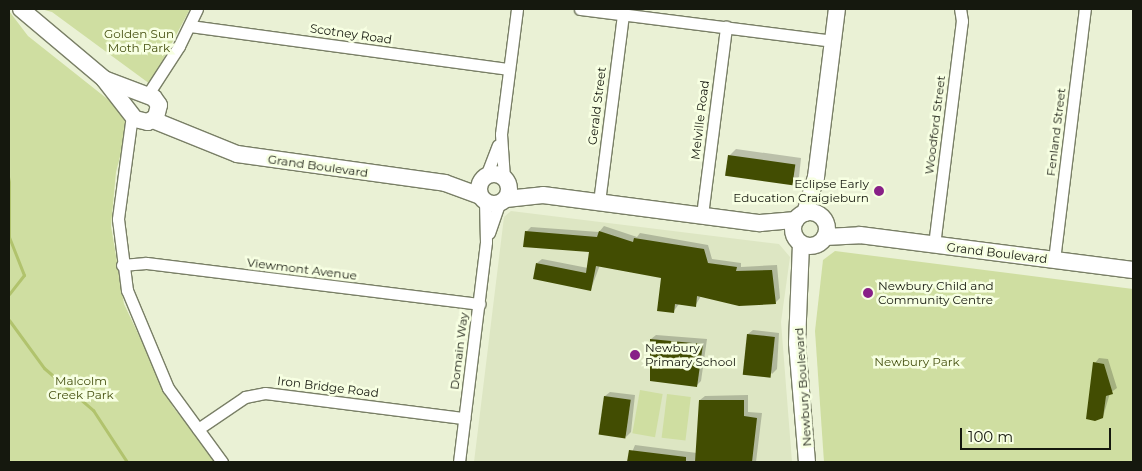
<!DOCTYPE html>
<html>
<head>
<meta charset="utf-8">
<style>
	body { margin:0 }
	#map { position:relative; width:1142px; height:471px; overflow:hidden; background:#eaf1d5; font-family:Montserrat,sans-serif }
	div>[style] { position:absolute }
	.built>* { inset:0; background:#dde6c3 }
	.green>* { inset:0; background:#cfdea1; transform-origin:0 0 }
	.water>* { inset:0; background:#b1c36d }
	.shadow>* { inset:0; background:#0003 }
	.stream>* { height:3px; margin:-1.5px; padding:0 1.5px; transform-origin:1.5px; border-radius:1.5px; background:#b1c36d }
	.building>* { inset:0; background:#424d02; transform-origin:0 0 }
	.roads { filter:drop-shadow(1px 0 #797f66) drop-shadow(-1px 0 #797f66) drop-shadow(0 1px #797f66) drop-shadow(0 -1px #797f66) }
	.street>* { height:11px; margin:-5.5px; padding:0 5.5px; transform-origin:5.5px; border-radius:5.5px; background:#fff }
	.secondary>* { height:16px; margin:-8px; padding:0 8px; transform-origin:8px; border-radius:8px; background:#fff }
	.secondary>.ring { margin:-8px; padding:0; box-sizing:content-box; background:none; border:16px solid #fff; border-radius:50% }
	.dots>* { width:14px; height:14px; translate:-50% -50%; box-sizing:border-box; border:2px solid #f7ffe2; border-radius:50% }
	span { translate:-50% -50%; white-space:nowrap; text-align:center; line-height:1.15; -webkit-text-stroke:5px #f7ffe2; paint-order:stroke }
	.park-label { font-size:12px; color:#475212 }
	.street-label { font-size:12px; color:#15180e }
	.poi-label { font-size:12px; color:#15180e }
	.right { translate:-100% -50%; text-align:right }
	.left { translate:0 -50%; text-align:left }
	.frame { position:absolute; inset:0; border:10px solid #15180e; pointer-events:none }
	.scale { position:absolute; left:960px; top:428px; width:151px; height:22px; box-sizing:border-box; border:2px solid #15180e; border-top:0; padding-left:6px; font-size:15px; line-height:18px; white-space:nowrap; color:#15180e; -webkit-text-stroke:4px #f7ffe2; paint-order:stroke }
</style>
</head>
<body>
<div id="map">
	<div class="built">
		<i style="clip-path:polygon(511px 211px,779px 244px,790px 257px,781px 322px,792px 462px,474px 462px,504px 217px)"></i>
	</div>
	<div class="green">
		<i style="clip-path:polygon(41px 9px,190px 9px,150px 84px,52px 12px)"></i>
		<i style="clip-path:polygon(9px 11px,28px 36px,115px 105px,128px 126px,116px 172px,111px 226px,124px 304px,173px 407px,217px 462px,9px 462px)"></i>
		<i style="clip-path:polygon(835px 251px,1133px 289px,1133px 462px,824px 462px,815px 331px,823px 260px)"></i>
		<i style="left:640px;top:390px;width:23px;height:44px;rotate:10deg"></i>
		<i style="left:667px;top:394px;width:24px;height:44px;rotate:7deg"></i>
	</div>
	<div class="water">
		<i style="clip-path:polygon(9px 172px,11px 182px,11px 243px,9px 243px)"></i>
	</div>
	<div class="shadow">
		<i style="clip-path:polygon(736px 149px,801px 158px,799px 177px,792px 183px,729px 156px)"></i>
		<i style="clip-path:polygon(604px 226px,637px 237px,640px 233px,708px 245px,712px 259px,741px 263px,741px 267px,777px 265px,780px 298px,775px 303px,701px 296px,695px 306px,679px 304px,673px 312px,663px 277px,600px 265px,591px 289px,537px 263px,542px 259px,588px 268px,590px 251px,526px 232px,531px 227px,599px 232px)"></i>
		<i style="clip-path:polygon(753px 330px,779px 333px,777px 369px,772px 374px,748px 334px)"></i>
		<i style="clip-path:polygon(656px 335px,707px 339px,701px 381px,696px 386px,651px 339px)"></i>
		<i style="clip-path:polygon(1099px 358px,1108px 359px,1117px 388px,1110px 393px,1103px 417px,1095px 363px)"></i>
		<i style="clip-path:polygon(610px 392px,635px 395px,631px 432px,626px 437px,605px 396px)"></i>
		<i style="clip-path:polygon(748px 395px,748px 412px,762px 413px,756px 462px,628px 462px,635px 445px,697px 453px,700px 400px,705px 396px)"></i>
	</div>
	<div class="stream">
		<i style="left:9px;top:237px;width:41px;rotate:68.5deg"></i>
		<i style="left:24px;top:275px;width:24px;rotate:128deg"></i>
		<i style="left:9px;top:320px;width:59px;rotate:53.9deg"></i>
		<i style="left:44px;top:368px;width:65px;rotate:40.6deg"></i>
		<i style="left:93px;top:410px;width:62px;rotate:56.8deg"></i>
	</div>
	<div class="building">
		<i style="left:728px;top:155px;width:68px;height:21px;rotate:8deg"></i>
		<i style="clip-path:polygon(525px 231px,597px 237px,599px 231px,633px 242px,634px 238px,704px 249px,708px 263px,737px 267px,736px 271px,772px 270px,776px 304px,739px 306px,697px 296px,696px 307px,675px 304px,674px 313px,657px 311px,661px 278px,596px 266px,591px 291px,533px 279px,536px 263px,586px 273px,589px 252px,523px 247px)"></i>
		<i style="left:747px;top:334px;width:28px;height:41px;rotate:6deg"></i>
		<i style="clip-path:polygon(650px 339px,703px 344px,697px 387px,650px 381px)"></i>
		<i style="clip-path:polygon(1093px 362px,1104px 364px,1113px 394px,1106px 396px,1103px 418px,1095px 421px,1086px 419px)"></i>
		<i style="left:604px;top:396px;width:27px;height:39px;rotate:8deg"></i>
		<i style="clip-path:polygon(699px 400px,744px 400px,744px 416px,757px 418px,752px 462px,695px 462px)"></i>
		<i style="clip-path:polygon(629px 450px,686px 457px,686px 462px,627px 462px)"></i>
	</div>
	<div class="roads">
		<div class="street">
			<i style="left:580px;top:9px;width:256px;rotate:7.2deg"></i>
			<i style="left:190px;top:26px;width:322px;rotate:7.7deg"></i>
			<i style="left:148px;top:94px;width:57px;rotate:-57.1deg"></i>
			<i style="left:179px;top:46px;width:41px;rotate:-64.1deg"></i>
			<i style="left:132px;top:115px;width:105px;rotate:97.7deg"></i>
			<i style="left:118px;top:219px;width:72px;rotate:82.8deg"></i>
			<i style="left:127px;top:290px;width:106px;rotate:67.3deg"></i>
			<i style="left:168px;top:388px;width:92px;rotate:53.9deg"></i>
			<i style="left:486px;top:176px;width:33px;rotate:-69deg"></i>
			<i style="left:504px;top:178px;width:44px;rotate:-93.9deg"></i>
			<i style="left:501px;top:134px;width:126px;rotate:-82.7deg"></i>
			<i style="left:599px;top:202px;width:190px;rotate:-82.7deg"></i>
			<i style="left:702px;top:215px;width:190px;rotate:-82.7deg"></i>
			<i style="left:489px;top:233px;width:31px;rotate:-71deg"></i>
			<i style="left:934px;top:245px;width:226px;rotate:-82.9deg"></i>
			<i style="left:962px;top:21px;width:12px;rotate:-99deg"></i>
			<i style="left:1054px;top:260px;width:253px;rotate:-83deg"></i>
			<i style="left:122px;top:265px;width:24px;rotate:-5deg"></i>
			<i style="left:146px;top:263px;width:336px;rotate:7deg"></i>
			<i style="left:198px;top:429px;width:57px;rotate:-34.2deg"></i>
			<i style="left:245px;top:397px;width:20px;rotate:-11deg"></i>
			<i style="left:265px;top:393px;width:201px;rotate:7.2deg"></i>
			<i style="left:459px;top:462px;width:222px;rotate:-83deg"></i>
			<i style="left:486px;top:242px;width:40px;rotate:-91.4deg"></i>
		</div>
		<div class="secondary">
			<i style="left:21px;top:9px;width:109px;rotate:40.1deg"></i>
			<i style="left:104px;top:79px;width:51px;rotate:52.2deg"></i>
			<i style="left:135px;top:119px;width:13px;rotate:13deg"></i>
			<i style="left:148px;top:122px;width:9px;rotate:-32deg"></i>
			<i style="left:156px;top:117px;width:12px;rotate:-76deg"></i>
			<i style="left:159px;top:105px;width:9px;rotate:-126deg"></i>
			<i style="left:154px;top:98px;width:53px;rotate:-159.2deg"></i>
			<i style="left:153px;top:120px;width:91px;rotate:22deg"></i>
			<i style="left:237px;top:154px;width:210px;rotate:7.9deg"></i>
			<i style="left:445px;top:183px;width:37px;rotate:20deg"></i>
			<i class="ring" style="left:479px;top:174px;width:14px;height:14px"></i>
			<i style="left:506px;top:199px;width:37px;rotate:-6deg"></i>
			<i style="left:543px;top:195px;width:219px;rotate:7.4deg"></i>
			<i style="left:760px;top:223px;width:36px;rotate:-5deg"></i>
			<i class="ring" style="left:793px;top:212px;width:18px;height:18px"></i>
			<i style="left:805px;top:213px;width:38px;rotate:-73deg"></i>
			<i style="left:816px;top:177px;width:169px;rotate:-82.9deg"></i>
			<i style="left:825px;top:237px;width:35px;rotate:-3deg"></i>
			<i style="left:860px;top:235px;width:275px;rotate:7.3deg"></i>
			<i style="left:801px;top:244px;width:99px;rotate:92.3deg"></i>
			<i style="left:797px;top:343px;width:119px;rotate:85.2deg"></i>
		</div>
	</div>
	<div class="dots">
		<i style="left:879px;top:191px;background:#882087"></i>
		<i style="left:868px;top:293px;background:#882087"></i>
		<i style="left:635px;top:355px;background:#882087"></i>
	</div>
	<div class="park-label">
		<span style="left:139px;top:41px">Golden Sun<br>Moth Park</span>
		<span style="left:917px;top:362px">Newbury Park</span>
		<span style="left:81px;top:388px">Malcolm<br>Creek Park</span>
	</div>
	<div class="street-label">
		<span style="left:351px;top:34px;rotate:8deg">Scotney Road</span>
		<span style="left:597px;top:106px;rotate:-83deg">Gerald Street</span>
		<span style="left:700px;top:120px;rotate:-83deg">Melville Road</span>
		<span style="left:935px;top:125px;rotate:-83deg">Woodford Street</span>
		<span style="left:1056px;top:132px;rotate:-83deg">Fenland Street</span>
		<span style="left:318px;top:166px;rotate:8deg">Grand Boulevard</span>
		<span style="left:997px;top:253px;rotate:7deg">Grand Boulevard</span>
		<span style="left:302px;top:269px;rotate:7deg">Viewmont Avenue</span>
		<span style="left:459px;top:351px;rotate:-83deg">Domain Way</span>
		<span style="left:328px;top:387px;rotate:7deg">Iron Bridge Road</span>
		<span style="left:803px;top:387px;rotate:-94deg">Newbury Boulevard</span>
	</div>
	<div class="poi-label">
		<span class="right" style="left:869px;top:191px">Eclipse Early<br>Education Craigieburn</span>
		<span class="left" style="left:878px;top:293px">Newbury Child and<br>Community Centre</span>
		<span class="left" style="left:645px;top:355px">Newbury<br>Primary School</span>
	</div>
	<div class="frame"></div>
	<div class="scale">100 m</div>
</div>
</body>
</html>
